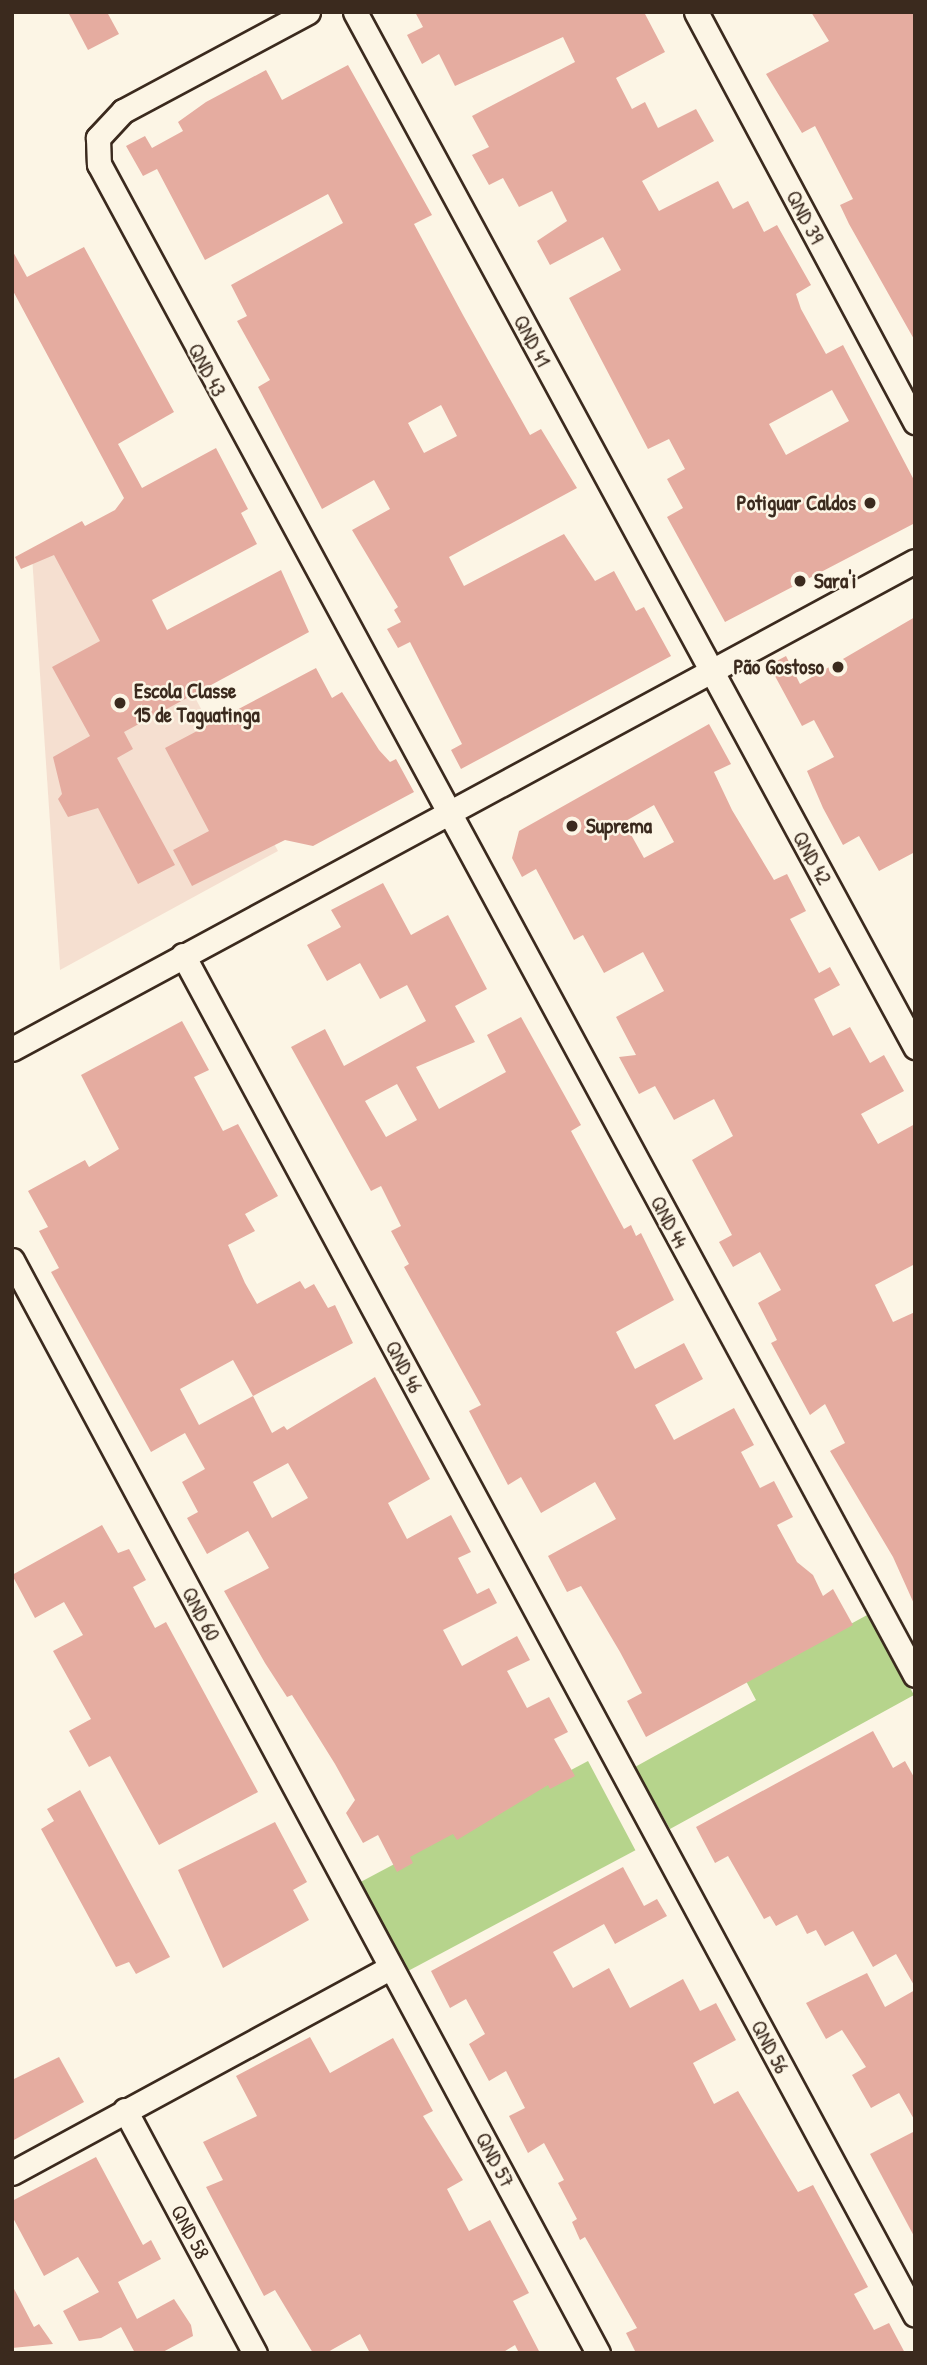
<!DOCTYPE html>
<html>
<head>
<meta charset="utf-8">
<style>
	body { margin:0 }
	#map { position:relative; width:927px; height:2365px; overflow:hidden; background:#fcf5e5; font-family:"Patrick Hand",sans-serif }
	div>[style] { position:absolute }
	.built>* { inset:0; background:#f5dfd0 }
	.green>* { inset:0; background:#b6d48c; transform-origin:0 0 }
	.building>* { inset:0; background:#e5aca0 }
	.roads { filter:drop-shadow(2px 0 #3b2a1e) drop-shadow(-2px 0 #3b2a1e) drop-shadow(0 2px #3b2a1e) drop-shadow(0 -2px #3b2a1e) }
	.minor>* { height:23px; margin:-11.5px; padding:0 11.5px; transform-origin:11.5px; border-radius:11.5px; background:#fcf5e5 }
	.dots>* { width:19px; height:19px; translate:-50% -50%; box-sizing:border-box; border:4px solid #fcf5e5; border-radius:50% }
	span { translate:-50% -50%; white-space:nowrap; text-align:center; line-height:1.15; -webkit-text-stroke:5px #fcf5e5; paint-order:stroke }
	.street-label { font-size:21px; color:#3b2a1e }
	.poi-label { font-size:21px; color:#3b2a1e; font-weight:700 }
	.right { translate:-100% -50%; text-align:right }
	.left { translate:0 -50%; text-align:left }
	.frame { position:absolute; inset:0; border:14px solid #3b2a1e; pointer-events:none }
</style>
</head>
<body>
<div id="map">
	<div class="built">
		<i style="clip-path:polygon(101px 524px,278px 851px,60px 970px,32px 556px)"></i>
	</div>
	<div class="green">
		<i style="clip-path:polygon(869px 1614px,914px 1695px,670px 1829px,635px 1767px,756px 1700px,746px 1681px)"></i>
		<i style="left:588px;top:1761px;width:101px;height:257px;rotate:62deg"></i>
	</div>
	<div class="building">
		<i style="clip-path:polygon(68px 12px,107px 12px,119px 34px,88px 50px)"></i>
		<i style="clip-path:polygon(evenodd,415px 12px,644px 12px,665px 52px,616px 78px,632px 109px,645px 102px,658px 128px,696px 109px,714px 141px,642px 181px,659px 211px,718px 181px,733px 209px,748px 201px,764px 232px,777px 225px,811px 285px,796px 294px,801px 309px,826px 354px,843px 345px,915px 482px,915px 523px,725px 622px,667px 517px,683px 508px,667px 479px,685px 469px,669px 439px,648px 449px,569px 298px,621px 270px,603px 237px,550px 265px,537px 241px,567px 221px,552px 191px,519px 207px,503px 178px,489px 185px,472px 155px,489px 147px,472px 116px,575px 62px,563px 37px,455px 86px,439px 54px,422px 64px,407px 35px,423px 27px,415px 12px,832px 390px,849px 421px,786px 455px,769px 424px,832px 390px)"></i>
		<i style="clip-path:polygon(811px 12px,915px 12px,915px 341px,849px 224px,840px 205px,853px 199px,815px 126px,802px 133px,766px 74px,829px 41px)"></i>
		<i style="clip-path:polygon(evenodd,348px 65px,432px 215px,414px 224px,463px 315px,530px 435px,541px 429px,577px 488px,449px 557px,464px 586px,564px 534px,595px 581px,614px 571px,636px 611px,644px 607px,671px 656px,461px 769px,451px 750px,462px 744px,410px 642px,398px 648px,387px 629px,401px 622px,394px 610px,398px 607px,352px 530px,390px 509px,374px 480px,322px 509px,258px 387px,270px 380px,237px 321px,247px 316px,231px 285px,343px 223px,328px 194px,205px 260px,157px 169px,143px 176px,126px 146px,145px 136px,152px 148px,183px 131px,178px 122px,206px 102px,266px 70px,282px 100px,348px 65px,441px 405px,457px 436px,424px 453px,408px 423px,441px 405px)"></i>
		<i style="clip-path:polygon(84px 247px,174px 412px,118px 444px,142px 488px,216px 448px,248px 509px,241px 513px,257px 544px,152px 600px,167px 630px,281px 570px,309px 632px,124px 732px,133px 749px,117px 758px,175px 865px,138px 884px,98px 808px,68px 817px,58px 799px,62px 794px,53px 757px,90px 736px,52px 667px,100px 641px,54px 555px,21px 569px,15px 557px,82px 521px,85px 526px,115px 510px,124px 498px,12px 289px,12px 250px,27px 277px)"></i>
		<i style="clip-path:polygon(915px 617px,915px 852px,879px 871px,859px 836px,843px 845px,823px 808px,807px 771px,834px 757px,814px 720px,802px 726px,769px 665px,786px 656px,800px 684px)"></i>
		<i style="clip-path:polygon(316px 668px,332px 698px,342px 692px,379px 750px,390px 762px,396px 759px,414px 792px,313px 846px,285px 840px,192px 886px,173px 850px,209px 831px,165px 748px)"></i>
		<i style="clip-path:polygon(evenodd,709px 724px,731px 764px,714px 772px,732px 810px,774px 880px,787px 874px,806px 911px,790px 919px,819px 973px,830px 967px,840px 985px,814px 999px,833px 1036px,850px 1027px,870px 1063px,884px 1055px,904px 1091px,861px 1114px,878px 1144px,915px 1124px,915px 1264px,875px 1285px,893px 1322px,915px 1312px,915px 1606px,893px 1557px,830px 1451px,845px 1443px,825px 1404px,810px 1415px,771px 1343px,777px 1340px,758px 1303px,781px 1290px,760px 1252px,733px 1267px,719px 1242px,732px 1235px,692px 1160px,733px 1136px,714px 1099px,674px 1120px,655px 1086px,639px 1094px,619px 1057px,636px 1055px,616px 1017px,664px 991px,643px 952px,604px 973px,583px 935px,574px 940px,536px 869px,522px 877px,512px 858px,519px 831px,709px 724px,654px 805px,674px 842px,644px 858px,624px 822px,654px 805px)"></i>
		<i style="clip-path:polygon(evenodd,383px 883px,411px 935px,448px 915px,487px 989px,455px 1006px,475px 1042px,416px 1067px,439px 1109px,506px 1072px,487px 1035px,521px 1017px,581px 1125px,571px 1131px,624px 1229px,631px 1225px,636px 1236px,641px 1233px,674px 1300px,616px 1332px,635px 1369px,684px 1343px,703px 1379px,655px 1405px,674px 1440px,734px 1408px,754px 1445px,741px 1452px,760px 1488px,774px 1481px,793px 1517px,777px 1525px,797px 1562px,813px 1575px,823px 1596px,833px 1589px,853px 1625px,646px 1737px,627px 1701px,642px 1693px,620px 1652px,581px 1586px,567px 1592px,548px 1556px,616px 1519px,595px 1482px,541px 1513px,521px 1477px,508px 1485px,469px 1411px,481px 1405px,404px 1267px,409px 1264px,391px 1231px,401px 1226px,381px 1186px,371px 1191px,291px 1047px,325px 1029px,344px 1066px,426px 1021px,407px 985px,380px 999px,360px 963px,327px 981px,307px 945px,341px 927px,331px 910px,383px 883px,397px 1084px,417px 1120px,386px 1137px,365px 1101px,397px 1084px)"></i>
		<i style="clip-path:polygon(evenodd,182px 1021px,209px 1070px,194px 1077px,223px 1131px,238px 1124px,278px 1196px,245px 1214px,255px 1231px,228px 1245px,245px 1283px,257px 1304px,300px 1281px,305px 1289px,314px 1284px,328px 1308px,335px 1305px,353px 1343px,253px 1396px,233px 1360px,180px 1389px,199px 1425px,253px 1396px,272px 1433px,284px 1426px,287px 1430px,375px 1377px,430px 1479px,388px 1503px,407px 1539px,451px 1515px,471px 1552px,458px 1558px,477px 1594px,489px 1588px,497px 1603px,443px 1630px,462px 1666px,517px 1636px,530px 1660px,507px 1671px,527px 1708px,549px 1697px,568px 1732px,554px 1739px,575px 1776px,550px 1789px,548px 1785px,457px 1840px,453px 1834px,410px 1857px,413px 1863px,397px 1872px,378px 1835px,363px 1843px,346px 1813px,355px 1800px,335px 1764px,292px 1695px,287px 1697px,265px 1663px,224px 1591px,269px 1568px,248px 1531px,207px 1554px,187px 1518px,198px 1512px,182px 1482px,205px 1469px,185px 1433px,151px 1452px,51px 1272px,59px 1268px,39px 1231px,48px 1227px,28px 1191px,85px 1160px,89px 1167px,119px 1149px,81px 1075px,182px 1021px,288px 1463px,308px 1498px,272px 1518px,253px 1482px,288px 1463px)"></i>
		<i style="clip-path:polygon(102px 1525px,118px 1553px,129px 1549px,146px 1580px,133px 1587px,155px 1628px,166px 1622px,258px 1792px,159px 1845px,110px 1756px,89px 1767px,69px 1731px,91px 1719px,53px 1651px,83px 1635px,64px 1602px,35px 1618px,12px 1575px)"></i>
		<i style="clip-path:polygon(873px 1731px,893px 1768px,905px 1761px,915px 1779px,915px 1987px,896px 1954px,873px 1967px,853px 1931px,825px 1946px,816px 1930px,807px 1934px,797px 1915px,776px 1926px,770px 1916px,764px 1919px,728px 1856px,715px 1863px,696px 1827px)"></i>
		<i style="clip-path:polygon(80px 1790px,170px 1957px,136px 1974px,129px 1962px,116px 1967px,41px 1829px,54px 1821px,47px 1809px)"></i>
		<i style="clip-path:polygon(275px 1822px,307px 1882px,293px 1890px,309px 1920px,223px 1968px,178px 1870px)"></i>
		<i style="clip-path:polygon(623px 1867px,644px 1906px,657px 1899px,667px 1916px,615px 1944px,604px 1924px,553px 1952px,573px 1988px,609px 1968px,630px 2008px,683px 1979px,700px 2011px,716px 2003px,736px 2040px,693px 2063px,714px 2104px,738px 2091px,798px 2192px,813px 2185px,868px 2287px,854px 2294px,874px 2330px,889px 2323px,905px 2353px,636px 2353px,626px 2333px,637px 2328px,585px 2237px,580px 2240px,572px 2222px,577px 2219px,558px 2183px,564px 2180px,544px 2143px,528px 2153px,509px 2116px,525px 2108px,506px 2071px,489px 2081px,469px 2044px,485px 2034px,466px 1999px,450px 2008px,431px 1971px)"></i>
		<i style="clip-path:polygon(867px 1973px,885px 2007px,915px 1990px,915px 2121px,899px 2093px,871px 2108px,852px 2075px,866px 2067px,842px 2030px,826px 2039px,806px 2003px)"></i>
		<i style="clip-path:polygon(310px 2037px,330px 2073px,393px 2038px,433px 2111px,423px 2116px,463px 2180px,447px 2189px,469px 2231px,490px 2220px,529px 2293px,513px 2301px,540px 2353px,519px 2353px,515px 2345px,502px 2353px,370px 2353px,360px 2334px,326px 2353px,313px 2353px,275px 2290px,264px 2296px,206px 2187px,223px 2180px,203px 2142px,257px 2116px,236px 2076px)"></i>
		<i style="clip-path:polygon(59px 2057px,84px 2102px,12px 2141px,12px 2080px)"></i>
		<i style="clip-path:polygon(915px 2131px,915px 2238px,870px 2154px)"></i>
		<i style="clip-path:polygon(96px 2157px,143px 2245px,151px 2240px,161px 2259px,118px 2282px,137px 2319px,174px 2299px,191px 2325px,193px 2336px,161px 2353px,135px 2353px,121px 2327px,101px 2338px,79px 2341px,63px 2311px,99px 2292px,78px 2257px,44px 2276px,12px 2216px,12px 2201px)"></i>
		<i style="clip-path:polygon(12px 2285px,34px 2327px,39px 2324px,53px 2344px,12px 2348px)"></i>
	</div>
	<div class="roads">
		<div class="minor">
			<i style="left:308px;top:12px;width:210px;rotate:151.8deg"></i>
			<i style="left:123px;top:111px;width:37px;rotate:133deg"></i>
			<i style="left:98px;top:138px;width:26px;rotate:88deg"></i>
			<i style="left:99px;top:164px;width:1717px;rotate:61.63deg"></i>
			<i style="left:355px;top:12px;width:1177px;rotate:61.58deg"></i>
			<i style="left:696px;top:12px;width:465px;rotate:61.9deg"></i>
			<i style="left:183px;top:955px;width:1544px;rotate:61.71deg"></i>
			<i style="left:12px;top:1049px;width:1026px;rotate:-28.39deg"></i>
			<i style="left:12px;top:1260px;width:1240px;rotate:61.8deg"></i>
			<i style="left:125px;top:2110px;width:276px;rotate:61.9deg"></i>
			<i style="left:12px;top:2173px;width:431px;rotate:-28.5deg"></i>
		</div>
	</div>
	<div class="dots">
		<i style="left:870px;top:503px;background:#3b2a1e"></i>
		<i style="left:800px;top:581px;background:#3b2a1e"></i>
		<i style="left:838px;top:667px;background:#3b2a1e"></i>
		<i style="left:120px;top:703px;background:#3b2a1e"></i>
		<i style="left:572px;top:826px;background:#3b2a1e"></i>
	</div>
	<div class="street-label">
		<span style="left:805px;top:217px;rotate:62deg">QND 39</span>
		<span style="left:532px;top:341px;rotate:62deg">QND 41</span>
		<span style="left:207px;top:370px;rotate:62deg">QND 43</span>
		<span style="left:812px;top:858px;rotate:61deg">QND 42</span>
		<span style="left:669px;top:1222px;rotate:62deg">QND 44</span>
		<span style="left:404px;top:1367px;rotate:62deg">QND 46</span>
		<span style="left:201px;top:1614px;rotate:62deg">QND 60</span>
		<span style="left:770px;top:2047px;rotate:62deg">QND 56</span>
		<span style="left:495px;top:2160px;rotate:62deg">QND 57</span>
		<span style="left:190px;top:2232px;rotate:62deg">QND 58</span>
	</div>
	<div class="poi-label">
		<span class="right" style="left:856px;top:503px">Potiguar Caldos</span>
		<span class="left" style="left:814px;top:581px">Sara'i</span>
		<span class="right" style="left:824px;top:667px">Pão Gostoso</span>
		<span class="left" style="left:134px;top:703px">Escola Classe<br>15 de Taguatinga</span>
		<span class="left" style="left:586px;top:826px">Suprema</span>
	</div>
	<div class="frame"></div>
</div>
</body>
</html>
